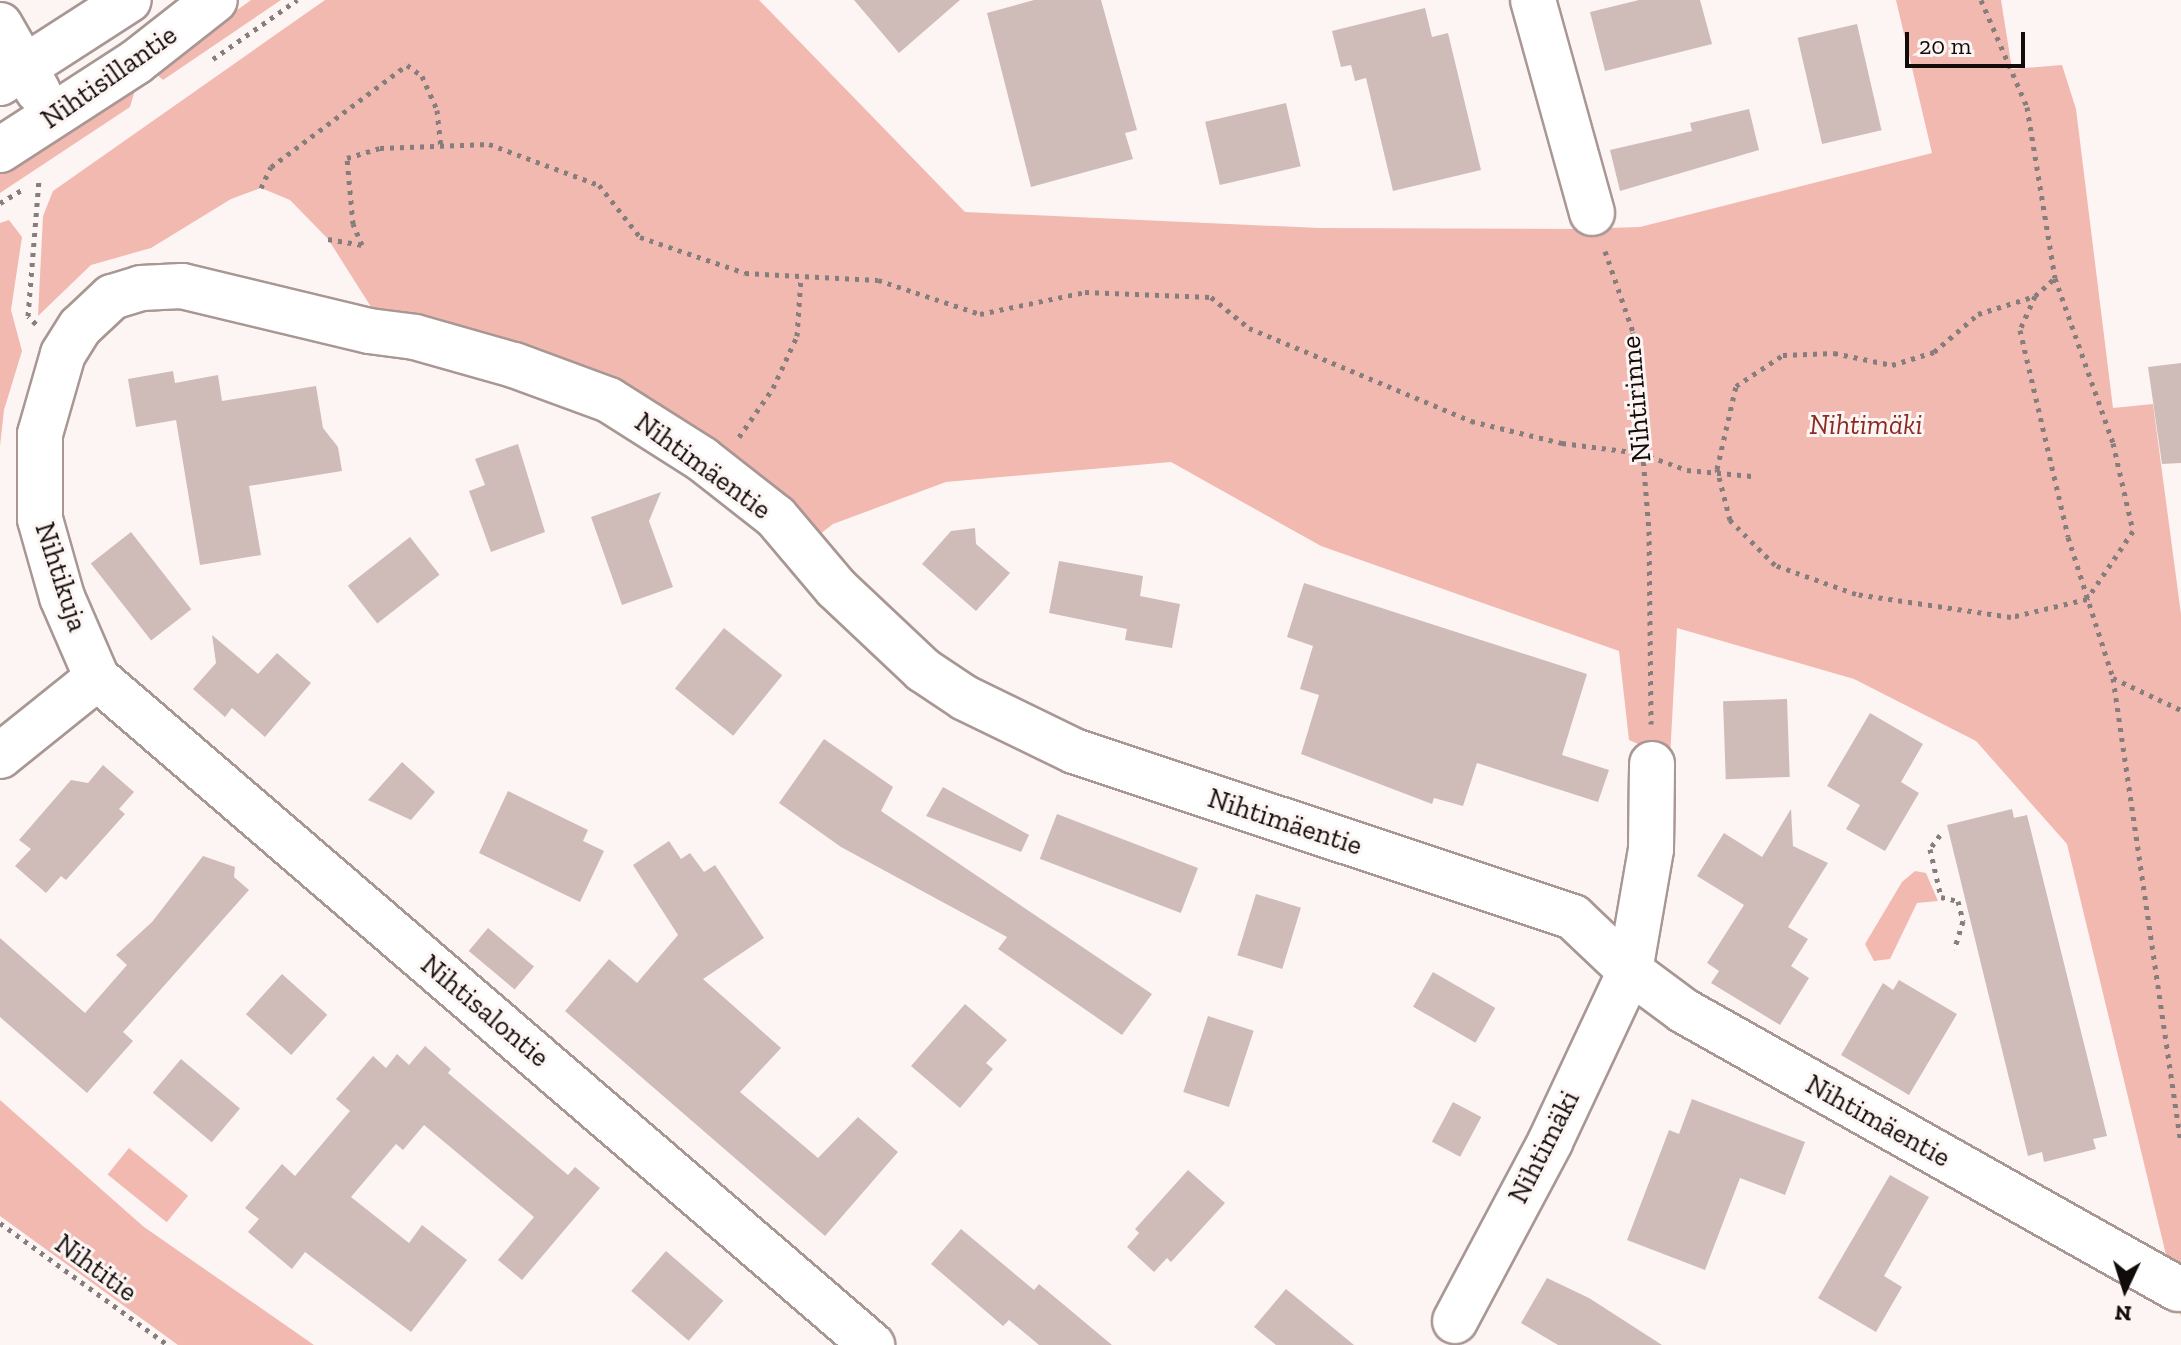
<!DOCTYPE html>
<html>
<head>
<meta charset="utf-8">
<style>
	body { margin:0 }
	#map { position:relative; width:2181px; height:1345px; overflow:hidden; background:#fdf5f4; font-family:"Zilla Slab",serif }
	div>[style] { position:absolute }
	.green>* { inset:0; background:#f2b9b0; transform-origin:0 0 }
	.building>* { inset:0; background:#cfbcb9; transform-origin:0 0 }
	.path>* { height:5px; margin-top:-2.5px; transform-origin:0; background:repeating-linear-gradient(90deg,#857e7d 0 4px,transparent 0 10px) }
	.roads { filter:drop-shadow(2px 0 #a99794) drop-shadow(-2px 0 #a99794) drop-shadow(0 2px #a99794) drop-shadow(0 -2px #a99794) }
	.street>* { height:44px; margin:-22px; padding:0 22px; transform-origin:22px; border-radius:22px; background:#fff }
	.secondary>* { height:44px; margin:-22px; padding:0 22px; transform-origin:22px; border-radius:22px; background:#fff }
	span { translate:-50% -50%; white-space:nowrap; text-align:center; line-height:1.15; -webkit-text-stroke:6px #fdf5f4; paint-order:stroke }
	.street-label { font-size:28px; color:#110b0a }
	.park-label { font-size:28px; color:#8a2b22; font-style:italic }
	.north { position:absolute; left:2085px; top:1249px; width:80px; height:80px; -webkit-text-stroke:6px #fdf5f4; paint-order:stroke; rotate:184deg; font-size:22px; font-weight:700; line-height:32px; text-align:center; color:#110b0a }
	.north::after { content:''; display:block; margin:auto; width:28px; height:36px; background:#110b0a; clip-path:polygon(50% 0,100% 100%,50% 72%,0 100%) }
	.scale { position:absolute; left:1905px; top:32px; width:120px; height:36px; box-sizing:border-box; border:4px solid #110b0a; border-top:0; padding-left:10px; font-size:24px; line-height:28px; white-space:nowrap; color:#110b0a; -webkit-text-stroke:6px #fdf5f4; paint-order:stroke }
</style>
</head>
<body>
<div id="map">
	<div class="green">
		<i style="clip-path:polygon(251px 0,281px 0,163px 80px,153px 71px)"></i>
		<i style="clip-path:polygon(325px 0,759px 0,965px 212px,1319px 228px,1574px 229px,1640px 227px,1932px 153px,1896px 0,2001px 0,2012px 69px,2062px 65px,2076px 109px,2113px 408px,2153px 404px,2181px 614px,2181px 1317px,2067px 844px,1976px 741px,1854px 679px,1677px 628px,1670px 758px,1629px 740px,1619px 651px,1321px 546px,1171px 462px,946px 482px,833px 524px,811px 541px,756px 488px,373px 310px,328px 239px,290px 200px,261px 188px,231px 199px,151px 248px,91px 265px,38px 316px,43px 216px,53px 191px)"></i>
		<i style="clip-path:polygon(128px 87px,135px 90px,130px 107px,0 193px,0 171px)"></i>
		<i style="clip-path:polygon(9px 220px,22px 237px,11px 310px,22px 351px,4px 410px,0 446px,0 223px)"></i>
		<i style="clip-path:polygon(1915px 871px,1926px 873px,1938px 901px,1917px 903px,1890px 959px,1874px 961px,1865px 944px,1902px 882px)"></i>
		<i style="clip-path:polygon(0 1100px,144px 1227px,314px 1345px,178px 1345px,0 1216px)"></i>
		<i style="left:129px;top:1148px;width:76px;height:34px;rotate:39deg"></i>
	</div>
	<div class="building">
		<i style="clip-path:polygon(854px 0,960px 0,899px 53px)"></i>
		<i style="clip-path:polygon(1034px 0,1101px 0,1137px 130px,1125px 133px,1133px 159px,1031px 187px,987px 13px)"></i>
		<i style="clip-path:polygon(1639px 0,1700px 0,1712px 44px,1605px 71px,1590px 12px)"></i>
		<i style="clip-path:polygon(1425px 8px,1432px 37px,1448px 33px,1481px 170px,1393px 191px,1366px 78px,1355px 81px,1351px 65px,1341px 67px,1332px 31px)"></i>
		<i style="left:1857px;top:24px;width:109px;height:61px;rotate:77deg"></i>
		<i style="left:1286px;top:103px;width:65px;height:83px;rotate:77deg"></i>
		<i style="clip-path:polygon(1749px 109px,1759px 150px,1620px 191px,1610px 150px,1692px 131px,1690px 123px)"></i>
		<i style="clip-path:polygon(2181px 363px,2181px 463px,2162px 464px,2148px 367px)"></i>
		<i style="clip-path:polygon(173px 371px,175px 383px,218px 375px,222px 401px,316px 386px,323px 428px,338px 447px,342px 471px,249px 486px,261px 555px,200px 565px,176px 420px,136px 427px,128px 379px)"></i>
		<i style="clip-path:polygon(518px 444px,545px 532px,491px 552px,469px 491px,485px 485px,475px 459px)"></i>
		<i style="clip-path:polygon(661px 492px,649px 521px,673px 587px,622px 605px,591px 517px)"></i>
		<i style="clip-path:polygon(975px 528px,976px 544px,1010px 573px,976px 611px,922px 564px,951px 531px)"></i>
		<i style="left:131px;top:532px;width:98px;height:51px;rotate:52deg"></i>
		<i style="left:410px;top:537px;width:48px;height:79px;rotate:52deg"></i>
		<i style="clip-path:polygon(1059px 561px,1143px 576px,1140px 596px,1180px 604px,1172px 648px,1125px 640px,1127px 629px,1049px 613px)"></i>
		<i style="clip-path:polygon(1304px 583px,1587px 674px,1562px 755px,1609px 770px,1598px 802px,1477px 763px,1463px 806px,1434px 798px,1432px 804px,1301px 754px,1319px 695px,1300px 689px,1313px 646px,1287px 637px)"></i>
		<i style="left:724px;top:628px;width:75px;height:78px;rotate:39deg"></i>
		<i style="clip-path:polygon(212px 635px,258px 674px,277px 653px,311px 683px,265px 737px,232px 708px,225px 717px,193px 689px,216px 663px)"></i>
		<i style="left:1787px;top:699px;width:78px;height:64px;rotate:88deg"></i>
		<i style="clip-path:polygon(1870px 713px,1923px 744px,1901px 782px,1919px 793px,1885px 851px,1846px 829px,1860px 805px,1827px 786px)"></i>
		<i style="clip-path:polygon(824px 739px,893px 787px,881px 811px,1152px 994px,1122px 1035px,998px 949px,1007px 937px,841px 847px,779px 803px)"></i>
		<i style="clip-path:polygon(402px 762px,435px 792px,411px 820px,368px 800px)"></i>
		<i style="clip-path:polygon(103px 765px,134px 792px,119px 809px,125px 814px,66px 880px,61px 876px,46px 893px,15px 866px,31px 849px,19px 840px,71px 780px,88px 783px)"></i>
		<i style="clip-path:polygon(943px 787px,1029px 835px,1021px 852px,926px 816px)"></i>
		<i style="clip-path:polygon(508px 791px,588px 830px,583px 841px,604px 851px,580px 902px,479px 853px)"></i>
		<i style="clip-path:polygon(1791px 809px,1793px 846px,1828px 863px,1788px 927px,1808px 939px,1791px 966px,1809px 978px,1780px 1025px,1711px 983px,1719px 971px,1707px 963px,1744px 905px,1697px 876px,1724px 833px,1762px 857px)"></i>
		<i style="clip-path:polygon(2012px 809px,2014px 818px,2027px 815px,2107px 1136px,2093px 1139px,2096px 1149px,2044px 1162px,2042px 1152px,2028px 1156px,1947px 825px)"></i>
		<i style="left:1057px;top:814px;width:151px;height:48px;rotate:21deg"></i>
		<i style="clip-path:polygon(669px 841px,681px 859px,690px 853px,704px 872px,715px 865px,764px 938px,703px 979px,781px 1048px,740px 1092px,818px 1158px,858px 1117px,898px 1152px,825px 1236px,565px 1011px,609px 959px,637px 983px,678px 935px,633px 865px)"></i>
		<i style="clip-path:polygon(203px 856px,235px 867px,234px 877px,249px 890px,123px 1032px,133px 1041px,87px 1093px,0 1017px,0 938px,85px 1013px,127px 965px,116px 955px,152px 922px)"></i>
		<i style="left:1256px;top:894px;width:47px;height:64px;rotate:17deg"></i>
		<i style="left:488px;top:928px;width:60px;height:30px;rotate:40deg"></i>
		<i style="left:1433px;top:972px;width:72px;height:40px;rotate:30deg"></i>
		<i style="left:282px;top:974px;width:61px;height:54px;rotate:42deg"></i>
		<i style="clip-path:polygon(1899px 980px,1957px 1014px,1909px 1095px,1841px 1055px,1883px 983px,1893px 990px)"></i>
		<i style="clip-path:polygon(965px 1004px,1007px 1040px,986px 1063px,993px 1069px,960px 1108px,911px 1066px)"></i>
		<i style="left:1208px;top:1016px;width:48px;height:80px;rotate:18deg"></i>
		<i style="clip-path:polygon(425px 1046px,451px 1069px,448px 1073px,568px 1175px,575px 1167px,600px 1188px,522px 1280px,498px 1260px,534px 1217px,424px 1125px,403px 1150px,396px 1144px,351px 1197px,409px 1243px,422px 1225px,467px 1260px,411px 1332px,305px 1252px,292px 1269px,248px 1232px,259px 1219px,245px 1208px,282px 1164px,295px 1176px,350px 1111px,336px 1099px,373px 1056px,386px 1068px,397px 1054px,409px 1065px)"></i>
		<i style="left:181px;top:1059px;width:77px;height:44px;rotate:40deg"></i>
		<i style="clip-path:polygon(1692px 1099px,1805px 1142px,1785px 1195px,1740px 1178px,1705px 1270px,1627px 1240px,1669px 1130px,1679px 1134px)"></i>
		<i style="left:1453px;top:1102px;width:32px;height:45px;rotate:28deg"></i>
		<i style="clip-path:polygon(1188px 1170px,1225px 1203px,1171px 1262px,1167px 1258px,1154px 1272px,1127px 1247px,1139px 1233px,1135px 1229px)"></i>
		<i style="clip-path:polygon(1890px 1175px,1929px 1197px,1884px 1276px,1902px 1287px,1876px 1332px,1818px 1298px)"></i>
		<i style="clip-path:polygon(961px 1229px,1034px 1290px,1039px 1284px,1112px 1345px,1039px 1345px,1009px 1320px,1003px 1326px,931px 1264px)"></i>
		<i style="left:666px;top:1251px;width:76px;height:53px;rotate:41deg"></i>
		<i style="clip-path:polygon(1547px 1278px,1589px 1298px,1662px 1345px,1558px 1345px,1521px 1323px)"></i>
		<i style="clip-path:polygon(1286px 1289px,1354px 1345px,1276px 1345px,1254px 1327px)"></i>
	</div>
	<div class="path">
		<i style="left:1981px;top:0;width:116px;rotate:66.7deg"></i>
		<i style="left:2027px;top:107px;width:173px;rotate:80.7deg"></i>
		<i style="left:2055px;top:278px;width:175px;rotate:70.6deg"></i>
		<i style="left:2113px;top:443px;width:90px;rotate:77.2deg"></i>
		<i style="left:2133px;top:531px;width:82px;rotate:124.1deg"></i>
		<i style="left:2087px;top:599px;width:78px;rotate:166.7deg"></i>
		<i style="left:2011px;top:617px;width:157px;rotate:-171.6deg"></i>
		<i style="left:1856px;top:594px;width:86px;rotate:-160.3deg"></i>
		<i style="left:1775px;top:565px;width:64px;rotate:-135deg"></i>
		<i style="left:1730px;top:520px;width:53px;rotate:-104.3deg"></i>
		<i style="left:1717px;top:469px;width:85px;rotate:-77.1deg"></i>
		<i style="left:1736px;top:386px;width:56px;rotate:-33.4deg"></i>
		<i style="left:1783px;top:355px;width:51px;rotate:-2.2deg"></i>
		<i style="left:1834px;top:353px;width:59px;rotate:11.7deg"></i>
		<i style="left:1892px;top:365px;width:44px;rotate:-17.2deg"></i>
		<i style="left:1934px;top:352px;width:58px;rotate:-40.8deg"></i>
		<i style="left:1978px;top:314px;width:60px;rotate:-17.5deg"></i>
		<i style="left:2035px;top:296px;width:27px;rotate:-42deg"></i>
		<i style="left:213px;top:59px;width:103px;rotate:-35.1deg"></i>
		<i style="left:261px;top:188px;width:23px;rotate:-65deg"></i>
		<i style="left:271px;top:167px;width:170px;rotate:-36.9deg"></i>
		<i style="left:407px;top:65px;width:19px;rotate:36deg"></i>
		<i style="left:422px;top:76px;width:37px;rotate:66deg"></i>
		<i style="left:437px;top:110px;width:37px;rotate:84deg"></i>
		<i style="left:0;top:203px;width:27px;rotate:-31deg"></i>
		<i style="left:328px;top:239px;width:35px;rotate:10deg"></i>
		<i style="left:362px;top:245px;width:23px;rotate:-113deg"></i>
		<i style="left:353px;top:224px;width:66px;rotate:-95.2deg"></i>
		<i style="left:347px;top:158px;width:34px;rotate:-17deg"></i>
		<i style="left:380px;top:148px;width:109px;rotate:-2.1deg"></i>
		<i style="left:489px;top:144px;width:117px;rotate:20.4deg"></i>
		<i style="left:599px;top:185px;width:66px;rotate:51.7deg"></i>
		<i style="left:640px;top:237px;width:111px;rotate:18.9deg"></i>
		<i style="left:745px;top:273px;width:133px;rotate:3deg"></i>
		<i style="left:878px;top:280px;width:108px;rotate:18.4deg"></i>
		<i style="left:980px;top:314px;width:107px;rotate:-11.8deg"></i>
		<i style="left:1085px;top:292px;width:126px;rotate:2.3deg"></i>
		<i style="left:1211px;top:297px;width:49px;rotate:39.2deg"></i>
		<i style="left:1249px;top:328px;width:241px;rotate:22.7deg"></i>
		<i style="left:1471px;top:421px;width:94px;rotate:13.6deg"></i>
		<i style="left:1562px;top:443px;width:79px;rotate:7.3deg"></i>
		<i style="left:1640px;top:453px;width:50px;rotate:19.9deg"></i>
		<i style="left:1687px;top:470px;width:65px;rotate:5.3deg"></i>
		<i style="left:1605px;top:251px;width:86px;rotate:70.9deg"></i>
		<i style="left:1633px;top:332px;width:200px;rotate:85.4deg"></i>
		<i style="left:1649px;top:531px;width:193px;rotate:89.4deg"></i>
		<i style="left:2035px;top:296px;width:37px;rotate:114deg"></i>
		<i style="left:2020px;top:330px;width:212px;rotate:76.9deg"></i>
		<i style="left:2068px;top:537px;width:148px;rotate:72.3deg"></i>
		<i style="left:2113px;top:678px;width:469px;rotate:81.7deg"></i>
		<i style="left:36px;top:324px;width:11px;rotate:-135deg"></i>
		<i style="left:28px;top:316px;width:138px;rotate:-85.4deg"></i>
		<i style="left:739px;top:437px;width:60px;rotate:-55.2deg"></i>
		<i style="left:773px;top:388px;width:57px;rotate:-65.2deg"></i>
		<i style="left:797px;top:336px;width:58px;rotate:-86.1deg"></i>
		<i style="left:2113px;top:678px;width:75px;rotate:25.2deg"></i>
		<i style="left:1940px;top:835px;width:17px;rotate:126deg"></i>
		<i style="left:1930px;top:849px;width:49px;rotate:77.1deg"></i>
		<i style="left:1941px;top:897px;width:17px;rotate:13deg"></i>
		<i style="left:1958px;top:901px;width:21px;rotate:76deg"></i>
		<i style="left:1963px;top:921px;width:30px;rotate:107deg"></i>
		<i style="left:0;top:1223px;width:208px;rotate:36deg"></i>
	</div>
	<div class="roads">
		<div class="street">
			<i style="left:1533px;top:0;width:221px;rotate:74.5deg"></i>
			<i style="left:97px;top:678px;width:1023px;rotate:40.72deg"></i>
			<i style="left:0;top:756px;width:124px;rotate:-38.8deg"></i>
			<i style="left:97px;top:678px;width:88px;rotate:-113.4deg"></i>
			<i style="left:62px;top:597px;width:81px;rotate:-105.8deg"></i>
			<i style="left:40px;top:519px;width:85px;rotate:-90deg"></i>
			<i style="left:40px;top:434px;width:83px;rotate:-74deg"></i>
			<i style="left:63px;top:354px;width:32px;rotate:-58deg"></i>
			<i style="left:80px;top:327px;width:44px;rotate:-43.2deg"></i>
			<i style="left:112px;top:297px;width:30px;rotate:-17deg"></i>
			<i style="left:141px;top:288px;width:41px;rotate:-2.8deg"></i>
			<i style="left:182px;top:286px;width:192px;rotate:13.5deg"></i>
			<i style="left:369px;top:331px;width:46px;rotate:7.4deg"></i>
			<i style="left:415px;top:337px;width:103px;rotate:15.8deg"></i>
			<i style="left:514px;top:365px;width:101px;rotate:20.2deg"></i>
			<i style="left:609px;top:400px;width:110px;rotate:32.4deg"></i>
			<i style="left:702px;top:459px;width:94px;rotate:38.1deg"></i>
			<i style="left:776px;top:517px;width:93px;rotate:49.8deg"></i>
			<i style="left:836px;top:588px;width:120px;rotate:43.3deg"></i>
			<i style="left:923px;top:670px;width:50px;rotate:33.7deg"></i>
			<i style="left:965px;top:698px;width:121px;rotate:25.9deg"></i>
			<i style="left:1074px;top:751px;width:526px;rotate:18.4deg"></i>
			<i style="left:1573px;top:917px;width:79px;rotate:43.5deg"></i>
			<i style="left:1630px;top:971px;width:67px;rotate:36.5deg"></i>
			<i style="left:1684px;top:1011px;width:567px;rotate:29.37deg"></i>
			<i style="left:1455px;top:1321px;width:203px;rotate:-62deg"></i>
			<i style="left:1550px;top:1142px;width:189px;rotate:-64.9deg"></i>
			<i style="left:1630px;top:971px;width:124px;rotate:-80.2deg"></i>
			<i style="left:1651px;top:849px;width:85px;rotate:-89.3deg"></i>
		</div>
		<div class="secondary">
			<i style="left:0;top:25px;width:76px;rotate:60.1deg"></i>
			<i style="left:0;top:83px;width:153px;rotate:-32.8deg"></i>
			<i style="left:0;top:150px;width:162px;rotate:-32.9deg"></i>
			<i style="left:136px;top:62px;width:100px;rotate:-38.1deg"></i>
		</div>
	</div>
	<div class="street-label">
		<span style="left:109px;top:77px;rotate:-35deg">Nihtisillantie</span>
		<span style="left:1636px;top:399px;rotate:-95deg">Nihtirinne</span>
		<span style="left:703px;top:466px;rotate:36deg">Nihtimäentie</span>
		<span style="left:61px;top:577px;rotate:72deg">Nihtikuja</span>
		<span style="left:1285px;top:822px;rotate:18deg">Nihtimäentie</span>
		<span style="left:485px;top:1011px;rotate:40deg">Nihtisalontie</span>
		<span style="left:1878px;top:1121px;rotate:29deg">Nihtimäentie</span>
		<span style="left:1544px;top:1147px;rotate:-63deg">Nihtimäki</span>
		<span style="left:96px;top:1268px;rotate:36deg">Nihtitie</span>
	</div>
	<div class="park-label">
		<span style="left:1866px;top:425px">Nihtimäki</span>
	</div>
	<div class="north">N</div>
	<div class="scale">20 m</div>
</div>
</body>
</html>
